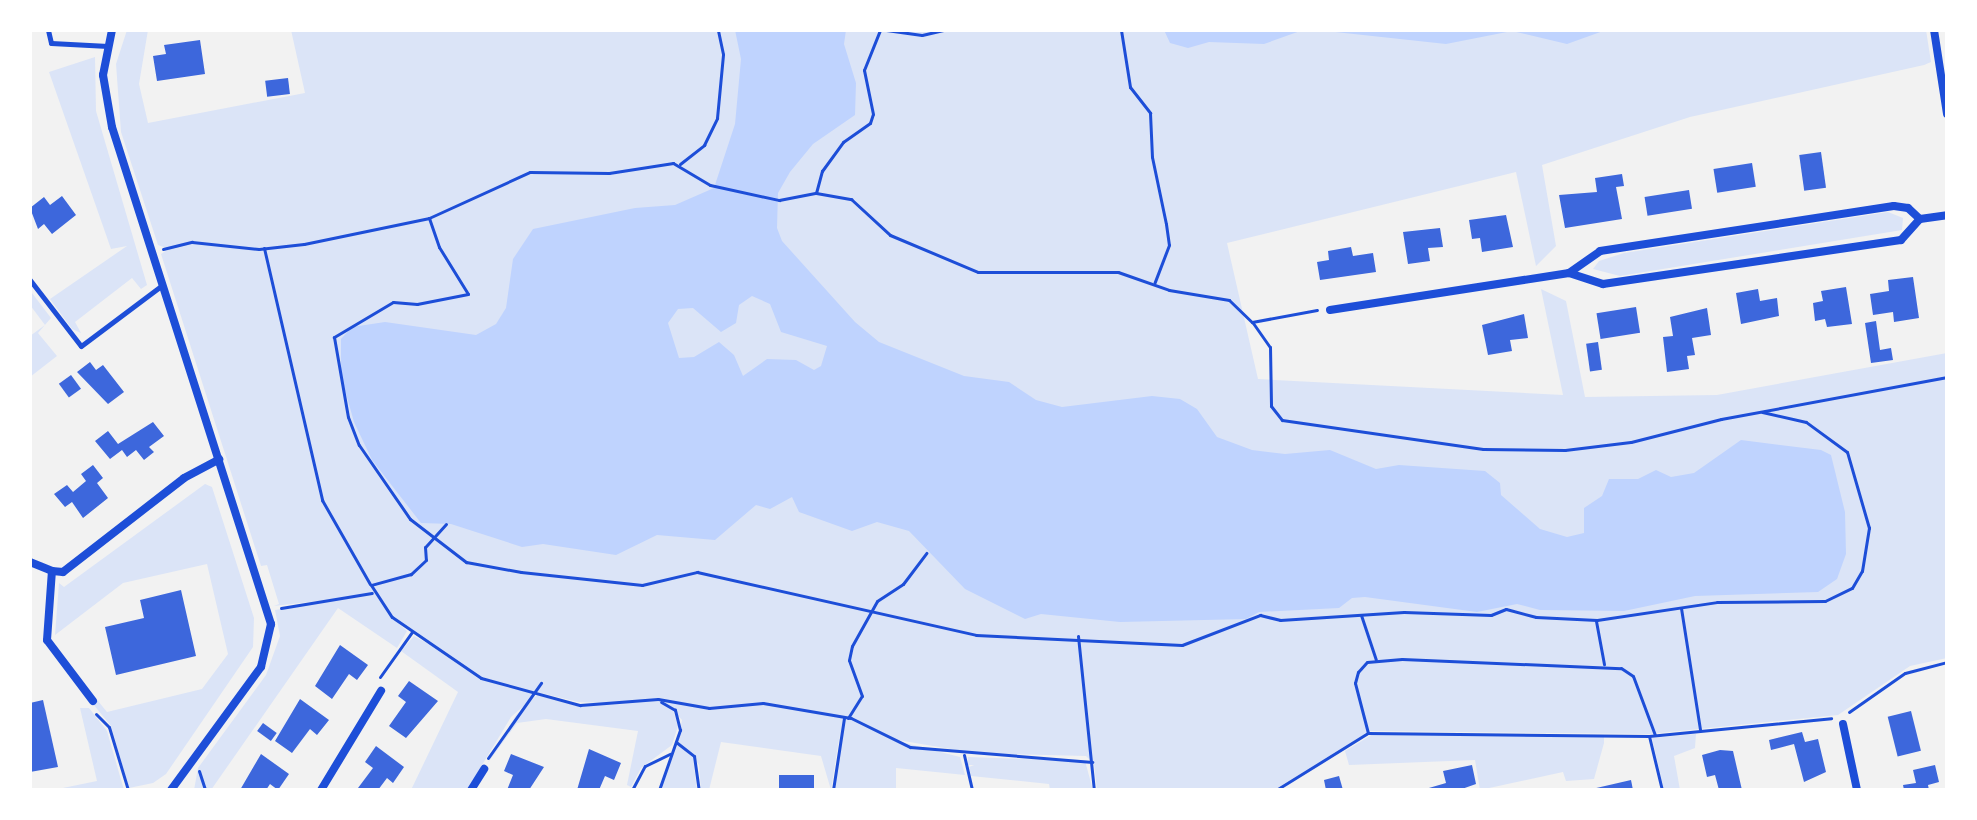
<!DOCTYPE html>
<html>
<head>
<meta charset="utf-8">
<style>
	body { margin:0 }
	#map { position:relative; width:1977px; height:820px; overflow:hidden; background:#f2f2f2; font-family:Montserrat,sans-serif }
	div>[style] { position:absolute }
	.green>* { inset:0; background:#dbe4f7 }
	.water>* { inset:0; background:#bfd3fe }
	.building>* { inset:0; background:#3d67dc; transform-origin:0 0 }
	.path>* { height:3px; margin:-1.5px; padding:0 1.5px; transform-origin:1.5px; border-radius:1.5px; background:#1d4ed8 }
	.service>* { height:5px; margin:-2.5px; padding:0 2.5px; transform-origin:2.5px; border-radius:2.5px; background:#1d4ed8 }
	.minor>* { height:8px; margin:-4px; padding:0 4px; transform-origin:4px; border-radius:4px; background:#1d4ed8 }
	span { translate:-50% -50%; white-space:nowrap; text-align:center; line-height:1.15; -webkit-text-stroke:7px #fff; paint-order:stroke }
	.frame { position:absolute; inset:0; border:32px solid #fff; pointer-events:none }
</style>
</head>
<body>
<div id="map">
	<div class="green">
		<i style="clip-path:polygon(127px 30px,148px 30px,139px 84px,148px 123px,305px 93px,291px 30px,1926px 30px,1931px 62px,1924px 65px,1690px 117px,1542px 165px,1556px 246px,1536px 266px,1516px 172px,1227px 243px,1258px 379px,1563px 395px,1541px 289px,1566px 301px,1585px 397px,1717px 395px,1947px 353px,1947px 658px,1910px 666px,1838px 715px,1650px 734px,1370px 731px,1274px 790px,1097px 790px,1094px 764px,1086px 756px,974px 753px,886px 738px,960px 757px,965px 775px,896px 768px,896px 790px,835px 790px,840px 733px,831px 790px,821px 756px,721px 742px,709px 790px,701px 790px,699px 765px,678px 741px,682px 720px,673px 710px,678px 726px,672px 745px,641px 768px,631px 787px,627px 785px,638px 731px,546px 719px,517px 723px,487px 764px,516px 715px,537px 695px,576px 706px,627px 704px,578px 702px,533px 691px,533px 698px,511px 717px,467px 790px,411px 790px,458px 692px,401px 651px,414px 636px,434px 647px,389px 615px,407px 631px,397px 648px,338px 608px,211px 790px,194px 790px,198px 768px,266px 675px,280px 636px,275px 610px,362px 596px,274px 606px,279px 604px,267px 565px,261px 566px,161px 254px,169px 249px,158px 245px,121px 132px,116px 64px)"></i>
		<i style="clip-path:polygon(95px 57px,96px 111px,147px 285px,141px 289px,132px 278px,75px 322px,81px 333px,72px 329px,50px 299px,127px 246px,111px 249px,49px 72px)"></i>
		<i style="clip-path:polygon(1888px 212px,1903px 218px,1902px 230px,1620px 276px,1593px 269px,1599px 261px,1624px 253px)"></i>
		<i style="clip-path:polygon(32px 293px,51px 318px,38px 333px,57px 356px,30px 377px,30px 336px,45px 325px,30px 305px)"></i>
		<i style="clip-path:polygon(205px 484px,212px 487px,254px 618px,253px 647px,166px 774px,153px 783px,129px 788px,111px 726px,93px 704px,98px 701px,107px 712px,202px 689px,228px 654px,207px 564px,123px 583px,55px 635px,59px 583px,64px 587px)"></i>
		<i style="clip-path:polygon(80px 708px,89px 708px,107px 731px,124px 790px,53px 790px,97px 781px)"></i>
		<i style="clip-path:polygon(1373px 734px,1604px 737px,1604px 743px,1594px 779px,1566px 781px,1563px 772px,1480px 790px,1475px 760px,1349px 765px,1345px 751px)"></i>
		<i style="clip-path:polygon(1696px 734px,1695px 748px,1674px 756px,1680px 790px,1664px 790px,1652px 738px)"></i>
		<i style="clip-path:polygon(678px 744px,693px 758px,697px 790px,660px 790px)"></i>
		<i style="clip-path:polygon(968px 757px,1085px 761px,1093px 790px,1050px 790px,1049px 784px,971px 776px,969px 767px,974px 765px,968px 765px)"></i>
	</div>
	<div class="water">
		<i style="clip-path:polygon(evenodd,735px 30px,846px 30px,844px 44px,856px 83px,855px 115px,813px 144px,790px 172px,778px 193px,777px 228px,782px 241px,855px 322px,879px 342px,964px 376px,1009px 382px,1036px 400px,1062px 407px,1152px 396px,1180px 399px,1197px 409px,1217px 437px,1252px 450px,1285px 454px,1330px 450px,1376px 469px,1399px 465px,1485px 471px,1500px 483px,1501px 495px,1540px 529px,1567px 537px,1584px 533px,1584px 508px,1602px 496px,1609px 479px,1638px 479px,1656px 470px,1671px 477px,1694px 473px,1741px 440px,1821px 450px,1831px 455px,1845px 512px,1846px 554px,1837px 579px,1818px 592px,1695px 596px,1624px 611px,1540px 610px,1517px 604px,1477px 612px,1365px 597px,1352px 598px,1339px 608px,1259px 612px,1246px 619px,1120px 622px,1041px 614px,1025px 619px,965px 589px,909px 531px,877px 522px,852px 531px,799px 512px,792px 497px,770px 509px,756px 505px,715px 540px,657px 535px,616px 555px,543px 544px,522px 547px,451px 524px,421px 523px,372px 460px,354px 422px,341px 376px,341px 339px,352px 327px,385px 322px,476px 335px,496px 324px,506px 308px,513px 259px,533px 229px,635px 208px,675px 205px,714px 188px,735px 124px,741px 59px,735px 30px,752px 296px,770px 304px,781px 332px,827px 346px,821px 366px,814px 370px,796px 360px,767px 359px,743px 376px,734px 355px,719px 342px,694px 357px,679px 358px,668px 323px,678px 309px,693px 308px,721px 332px,736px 323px,739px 305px,752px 296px)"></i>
		<i style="clip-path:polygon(1164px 30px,1303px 30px,1264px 44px,1209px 42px,1188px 48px,1170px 43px)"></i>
		<i style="clip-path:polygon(1317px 30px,1606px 30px,1567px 44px,1512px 31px,1446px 44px)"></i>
	</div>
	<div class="building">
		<i style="clip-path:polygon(200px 40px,205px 74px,157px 81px,153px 56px,166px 54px,164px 45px)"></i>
		<i style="left:288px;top:78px;width:16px;height:23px;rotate:83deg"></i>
		<i style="left:1821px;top:152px;width:36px;height:22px;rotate:82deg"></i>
		<i style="left:1752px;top:163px;width:24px;height:39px;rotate:81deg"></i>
		<i style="clip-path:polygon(1622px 174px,1624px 186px,1616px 187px,1622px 219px,1565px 228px,1559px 195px,1597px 192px,1595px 178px)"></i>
		<i style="left:1689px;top:190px;width:19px;height:45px;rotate:81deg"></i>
		<i style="clip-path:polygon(62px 196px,76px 215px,52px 234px,44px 224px,38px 229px,30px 208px,44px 197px,50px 205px)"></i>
		<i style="clip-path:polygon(1506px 215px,1513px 247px,1482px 252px,1480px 238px,1472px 239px,1469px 220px)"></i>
		<i style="clip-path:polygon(1440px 228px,1443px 247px,1428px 248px,1430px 261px,1408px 264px,1403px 232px)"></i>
		<i style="clip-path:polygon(1351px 247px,1353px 256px,1373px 253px,1376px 272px,1320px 280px,1317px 262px,1329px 260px,1328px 251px)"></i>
		<i style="clip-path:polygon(1913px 277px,1919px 318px,1894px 322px,1893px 312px,1873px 315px,1870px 294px,1889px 291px,1888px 280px)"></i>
		<i style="clip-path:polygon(1846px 287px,1852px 324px,1827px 327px,1825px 319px,1815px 321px,1813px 303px,1823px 301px,1821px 291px)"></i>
		<i style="clip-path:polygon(1758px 289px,1760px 301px,1777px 298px,1779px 316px,1741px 324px,1736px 293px)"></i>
		<i style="left:1636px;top:307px;width:26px;height:40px;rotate:81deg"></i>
		<i style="clip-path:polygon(1707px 308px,1711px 335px,1692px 338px,1695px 355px,1687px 356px,1689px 369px,1667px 372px,1663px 337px,1673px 336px,1670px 317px)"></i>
		<i style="clip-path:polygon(1524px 314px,1528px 338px,1510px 340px,1512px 351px,1488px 355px,1482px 325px)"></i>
		<i style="clip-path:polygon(1876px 321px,1880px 350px,1891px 348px,1893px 360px,1871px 363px,1865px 323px)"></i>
		<i style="left:1598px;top:342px;width:28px;height:12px;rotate:82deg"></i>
		<i style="clip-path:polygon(90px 362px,96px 370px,103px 365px,124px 392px,108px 404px,77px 372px)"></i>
		<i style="left:71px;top:375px;width:17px;height:15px;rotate:54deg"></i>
		<i style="clip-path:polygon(153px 422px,164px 436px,149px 447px,154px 452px,144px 460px,136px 450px,127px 457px,122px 450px,110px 459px,95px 441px,108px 431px,118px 444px)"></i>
		<i style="clip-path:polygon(93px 465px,103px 478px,97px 483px,108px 498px,83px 518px,72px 502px,65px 507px,54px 494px,67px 485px,73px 492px,86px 481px,81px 474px)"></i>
		<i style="clip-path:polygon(181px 590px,196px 656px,116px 675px,105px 627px,144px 618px,140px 600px)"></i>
		<i style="clip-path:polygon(340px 645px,368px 665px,357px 680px,349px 674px,332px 699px,315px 686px)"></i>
		<i style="clip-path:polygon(409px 681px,438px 701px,406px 738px,389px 726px,406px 702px,398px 696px)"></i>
		<i style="clip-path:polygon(300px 699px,329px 720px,317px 735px,310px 729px,292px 753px,275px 741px)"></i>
		<i style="clip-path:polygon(43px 700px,58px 767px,30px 772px,30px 703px)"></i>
		<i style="left:1911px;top:711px;width:41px;height:24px;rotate:76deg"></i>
		<i style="left:263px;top:723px;width:17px;height:10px;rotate:36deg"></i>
		<i style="clip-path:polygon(1802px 732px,1805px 742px,1818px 739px,1826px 772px,1804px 782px,1794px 744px,1771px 750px,1769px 740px)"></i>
		<i style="clip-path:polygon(376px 746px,404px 767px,393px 783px,387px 778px,378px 790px,362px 790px,358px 788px,373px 768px,365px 762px)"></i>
		<i style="clip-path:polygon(589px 749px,621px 763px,614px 780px,605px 776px,599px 790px,577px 790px)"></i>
		<i style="clip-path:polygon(1720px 750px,1733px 751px,1742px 790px,1719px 790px,1715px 775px,1707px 777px,1702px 755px)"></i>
		<i style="clip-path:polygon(261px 754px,289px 774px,278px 790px,270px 784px,266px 790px,240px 790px)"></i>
		<i style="clip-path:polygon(511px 754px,544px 767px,529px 790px,507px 790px,513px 775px,504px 771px)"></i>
		<i style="clip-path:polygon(1472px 765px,1476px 784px,1459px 790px,1422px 790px,1446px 783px,1443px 771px)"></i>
		<i style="clip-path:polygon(1935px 765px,1939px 782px,1928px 785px,1929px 790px,1904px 790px,1903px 785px,1916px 783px,1913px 770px)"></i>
		<i style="left:779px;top:775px;width:35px;height:15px"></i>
		<i style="clip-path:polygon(1339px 776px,1343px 790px,1326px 790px,1324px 780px)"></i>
		<i style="clip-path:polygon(1631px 780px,1633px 790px,1592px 790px,1592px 789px)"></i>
	</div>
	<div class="path">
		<i style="left:886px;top:30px;width:36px;rotate:8deg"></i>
		<i style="left:922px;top:35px;width:23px;rotate:-13deg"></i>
		<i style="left:1121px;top:30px;width:58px;rotate:81deg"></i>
		<i style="left:1130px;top:87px;width:33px;rotate:52deg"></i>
		<i style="left:1150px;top:113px;width:44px;rotate:87.4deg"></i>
		<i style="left:1152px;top:157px;width:68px;rotate:78.2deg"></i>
		<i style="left:1166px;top:224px;width:21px;rotate:82deg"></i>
		<i style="left:1169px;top:245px;width:40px;rotate:111deg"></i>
		<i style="left:680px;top:164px;width:31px;rotate:-38deg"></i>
		<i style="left:704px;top:145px;width:30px;rotate:-64deg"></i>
		<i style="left:717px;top:118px;width:64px;rotate:-84.6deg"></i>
		<i style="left:723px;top:54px;width:25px;rotate:-102deg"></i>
		<i style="left:816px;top:193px;width:23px;rotate:-75deg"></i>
		<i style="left:822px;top:171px;width:36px;rotate:-54deg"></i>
		<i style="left:843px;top:142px;width:33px;rotate:-35deg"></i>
		<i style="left:870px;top:123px;width:9px;rotate:-72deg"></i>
		<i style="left:873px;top:114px;width:45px;rotate:-101.6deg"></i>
		<i style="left:864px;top:70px;width:43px;rotate:-68.2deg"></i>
		<i style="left:429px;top:218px;width:31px;rotate:71deg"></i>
		<i style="left:439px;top:247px;width:55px;rotate:58.3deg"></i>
		<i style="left:468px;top:294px;width:52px;rotate:168.9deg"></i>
		<i style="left:417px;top:304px;width:24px;rotate:-175deg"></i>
		<i style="left:393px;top:302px;width:69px;rotate:149.3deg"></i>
		<i style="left:334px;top:337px;width:81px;rotate:80.1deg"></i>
		<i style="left:348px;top:417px;width:30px;rotate:69deg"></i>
		<i style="left:359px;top:445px;width:90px;rotate:55.4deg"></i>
		<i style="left:410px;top:519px;width:71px;rotate:37.5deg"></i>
		<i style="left:466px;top:562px;width:56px;rotate:10.3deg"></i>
		<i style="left:521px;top:572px;width:122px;rotate:6.1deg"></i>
		<i style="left:642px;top:585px;width:57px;rotate:-13.3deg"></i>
		<i style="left:697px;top:572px;width:286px;rotate:12.7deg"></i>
		<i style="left:976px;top:635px;width:206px;rotate:2.8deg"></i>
		<i style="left:1182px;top:645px;width:84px;rotate:-21deg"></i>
		<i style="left:1260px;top:615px;width:21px;rotate:14deg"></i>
		<i style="left:1280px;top:620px;width:124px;rotate:-3.7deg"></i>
		<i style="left:1404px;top:612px;width:87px;rotate:2deg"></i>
		<i style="left:1491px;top:615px;width:16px;rotate:-22deg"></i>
		<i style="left:1506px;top:609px;width:31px;rotate:15deg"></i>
		<i style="left:1536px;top:617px;width:61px;rotate:2.8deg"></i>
		<i style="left:1597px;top:620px;width:121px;rotate:-8.5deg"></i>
		<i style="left:1717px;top:602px;width:108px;rotate:-0.5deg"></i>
		<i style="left:1825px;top:601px;width:30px;rotate:-26deg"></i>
		<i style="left:1852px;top:588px;width:20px;rotate:-60deg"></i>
		<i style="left:1862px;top:571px;width:44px;rotate:-80.8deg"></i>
		<i style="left:1869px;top:528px;width:79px;rotate:-106.1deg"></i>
		<i style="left:1847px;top:452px;width:51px;rotate:-143.8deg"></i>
		<i style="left:1806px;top:422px;width:45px;rotate:-167.2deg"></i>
		<i style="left:264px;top:248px;width:259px;rotate:77deg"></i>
		<i style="left:322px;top:500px;width:97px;rotate:60.3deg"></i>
		<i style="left:163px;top:249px;width:30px;rotate:-14deg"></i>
		<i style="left:192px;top:242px;width:67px;rotate:6deg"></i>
		<i style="left:259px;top:249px;width:45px;rotate:-6.3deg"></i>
		<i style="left:304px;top:244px;width:128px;rotate:-11.7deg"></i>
		<i style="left:429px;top:218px;width:111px;rotate:-24.5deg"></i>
		<i style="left:530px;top:172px;width:79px;rotate:0.7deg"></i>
		<i style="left:609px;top:173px;width:65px;rotate:-8.9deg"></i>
		<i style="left:673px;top:163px;width:43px;rotate:30.7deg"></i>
		<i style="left:710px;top:185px;width:71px;rotate:12.3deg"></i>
		<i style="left:779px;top:200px;width:38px;rotate:-11deg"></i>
		<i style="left:816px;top:193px;width:36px;rotate:10deg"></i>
		<i style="left:851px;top:199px;width:53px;rotate:42.7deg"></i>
		<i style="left:890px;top:235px;width:95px;rotate:22.8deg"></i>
		<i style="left:978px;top:272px;width:140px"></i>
		<i style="left:1118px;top:272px;width:54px;rotate:19.4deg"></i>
		<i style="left:1169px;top:290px;width:61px;rotate:9.5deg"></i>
		<i style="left:1229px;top:300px;width:32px;rotate:44deg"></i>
		<i style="left:1252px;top:322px;width:66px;rotate:-10.5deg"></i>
		<i style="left:1253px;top:323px;width:29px;rotate:55deg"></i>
		<i style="left:1270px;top:347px;width:59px;rotate:89deg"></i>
		<i style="left:1271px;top:406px;width:18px;rotate:52deg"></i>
		<i style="left:1282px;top:420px;width:203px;rotate:8.2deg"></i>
		<i style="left:1483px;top:449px;width:82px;rotate:0.7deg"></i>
		<i style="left:1565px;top:450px;width:66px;rotate:-6.9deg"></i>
		<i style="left:1631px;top:442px;width:93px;rotate:-14.3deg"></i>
		<i style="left:1721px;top:419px;width:230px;rotate:-10.5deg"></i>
		<i style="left:446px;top:524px;width:31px;rotate:132deg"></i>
		<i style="left:425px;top:547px;width:13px;rotate:86deg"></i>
		<i style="left:426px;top:560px;width:21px;rotate:137deg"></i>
		<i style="left:411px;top:574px;width:41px;rotate:164.6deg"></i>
		<i style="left:371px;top:585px;width:38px;rotate:57deg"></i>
		<i style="left:392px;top:617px;width:108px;rotate:34.4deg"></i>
		<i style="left:481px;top:678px;width:103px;rotate:15.3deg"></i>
		<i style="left:580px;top:705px;width:78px;rotate:-4.4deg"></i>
		<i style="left:658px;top:699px;width:52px;rotate:10deg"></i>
		<i style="left:709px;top:708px;width:54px;rotate:-5.3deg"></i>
		<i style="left:763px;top:703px;width:89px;rotate:9.7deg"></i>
		<i style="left:851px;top:718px;width:66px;rotate:26.2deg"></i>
		<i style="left:910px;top:747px;width:183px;rotate:4.7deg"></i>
		<i style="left:281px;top:608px;width:92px;rotate:-9.4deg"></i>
		<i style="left:1681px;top:608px;width:123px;rotate:81.1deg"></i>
		<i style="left:1361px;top:615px;width:47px;rotate:71.6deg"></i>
		<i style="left:1596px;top:621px;width:44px;rotate:79.5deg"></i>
		<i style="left:1078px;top:636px;width:155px;rotate:84.1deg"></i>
		<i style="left:380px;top:677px;width:55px;rotate:-54.6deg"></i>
		<i style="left:1849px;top:712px;width:68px;rotate:-34.9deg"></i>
		<i style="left:1905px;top:673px;width:43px;rotate:-14.7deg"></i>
		<i style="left:96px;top:714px;width:18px;rotate:45deg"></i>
		<i style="left:109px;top:727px;width:66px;rotate:73.2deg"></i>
		<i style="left:848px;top:718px;width:26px;rotate:-58deg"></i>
		<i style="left:862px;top:696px;width:38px;rotate:-110deg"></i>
		<i style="left:849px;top:660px;width:14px;rotate:-78deg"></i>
		<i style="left:852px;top:646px;width:51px;rotate:-60.9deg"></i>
		<i style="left:877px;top:601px;width:31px;rotate:-33deg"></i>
		<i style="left:903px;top:584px;width:39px;rotate:-53deg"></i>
		<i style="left:1368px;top:733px;width:52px;rotate:-104.6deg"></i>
		<i style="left:1355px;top:683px;width:11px;rotate:-75deg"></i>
		<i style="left:1358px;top:672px;width:13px;rotate:-48deg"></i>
		<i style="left:1367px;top:662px;width:35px;rotate:-5deg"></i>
		<i style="left:1402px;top:659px;width:219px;rotate:2.4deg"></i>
		<i style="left:1621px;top:668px;width:14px;rotate:34deg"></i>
		<i style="left:1633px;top:676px;width:63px;rotate:69.6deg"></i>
		<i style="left:1649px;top:736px;width:56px;rotate:76.5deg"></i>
		<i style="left:676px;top:742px;width:23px;rotate:38deg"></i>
		<i style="left:694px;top:756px;width:34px;rotate:82deg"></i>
		<i style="left:964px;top:755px;width:36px;rotate:77deg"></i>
		<i style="left:488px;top:758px;width:92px;rotate:-54.8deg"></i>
		<i style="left:199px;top:771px;width:20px;rotate:72deg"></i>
		<i style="left:133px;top:790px;width:8px"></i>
		<i style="left:632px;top:790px;width:27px;rotate:-62deg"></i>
		<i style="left:645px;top:766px;width:28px;rotate:-26deg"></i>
		<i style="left:659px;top:790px;width:64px;rotate:-70.7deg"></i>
		<i style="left:680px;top:730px;width:21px;rotate:-104deg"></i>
		<i style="left:675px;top:710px;width:16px;rotate:-150deg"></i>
		<i style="left:833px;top:790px;width:73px;rotate:-81.3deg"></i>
		<i style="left:1276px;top:790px;width:108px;rotate:-31.8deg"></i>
		<i style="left:1368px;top:733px;width:281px;rotate:0.6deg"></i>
		<i style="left:1649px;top:736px;width:183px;rotate:-5.6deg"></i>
	</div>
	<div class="service">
		<i style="left:48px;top:30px;width:13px;rotate:77deg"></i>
		<i style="left:51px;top:43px;width:57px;rotate:3deg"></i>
		<i style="left:30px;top:280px;width:83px;rotate:52.3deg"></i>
		<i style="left:81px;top:346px;width:100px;rotate:-36.9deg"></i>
	</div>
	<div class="minor">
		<i style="left:112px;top:30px;width:46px;rotate:101.3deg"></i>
		<i style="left:103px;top:75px;width:53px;rotate:80.2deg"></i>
		<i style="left:112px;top:127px;width:522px;rotate:72.26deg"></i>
		<i style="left:271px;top:624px;width:44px;rotate:103.1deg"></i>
		<i style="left:261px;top:667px;width:152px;rotate:126.2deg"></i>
		<i style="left:1934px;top:30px;width:85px;rotate:81.2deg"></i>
		<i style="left:1569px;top:273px;width:36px;rotate:18deg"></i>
		<i style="left:1603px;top:284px;width:301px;rotate:-8.4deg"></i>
		<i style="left:1901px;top:240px;width:28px;rotate:-48deg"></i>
		<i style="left:1330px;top:310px;width:242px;rotate:-8.8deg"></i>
		<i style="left:1569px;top:273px;width:38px;rotate:-35deg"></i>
		<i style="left:1600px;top:251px;width:297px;rotate:-8.7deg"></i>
		<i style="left:1894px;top:206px;width:14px;rotate:8deg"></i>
		<i style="left:1908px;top:208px;width:16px;rotate:43deg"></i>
		<i style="left:1920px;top:219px;width:27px;rotate:-8deg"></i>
		<i style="left:30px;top:562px;width:24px;rotate:22deg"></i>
		<i style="left:93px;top:701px;width:76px;rotate:-127deg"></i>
		<i style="left:47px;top:640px;width:69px;rotate:-85.9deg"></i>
		<i style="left:52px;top:571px;width:11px;rotate:5deg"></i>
		<i style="left:63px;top:572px;width:153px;rotate:-37.8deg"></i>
		<i style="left:184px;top:478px;width:40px;rotate:-28deg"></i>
		<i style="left:1843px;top:724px;width:67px;rotate:78deg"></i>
		<i style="left:321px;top:790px;width:116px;rotate:-58.8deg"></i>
		<i style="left:471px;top:790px;width:25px;rotate:-58deg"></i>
	</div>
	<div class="frame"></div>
</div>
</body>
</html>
